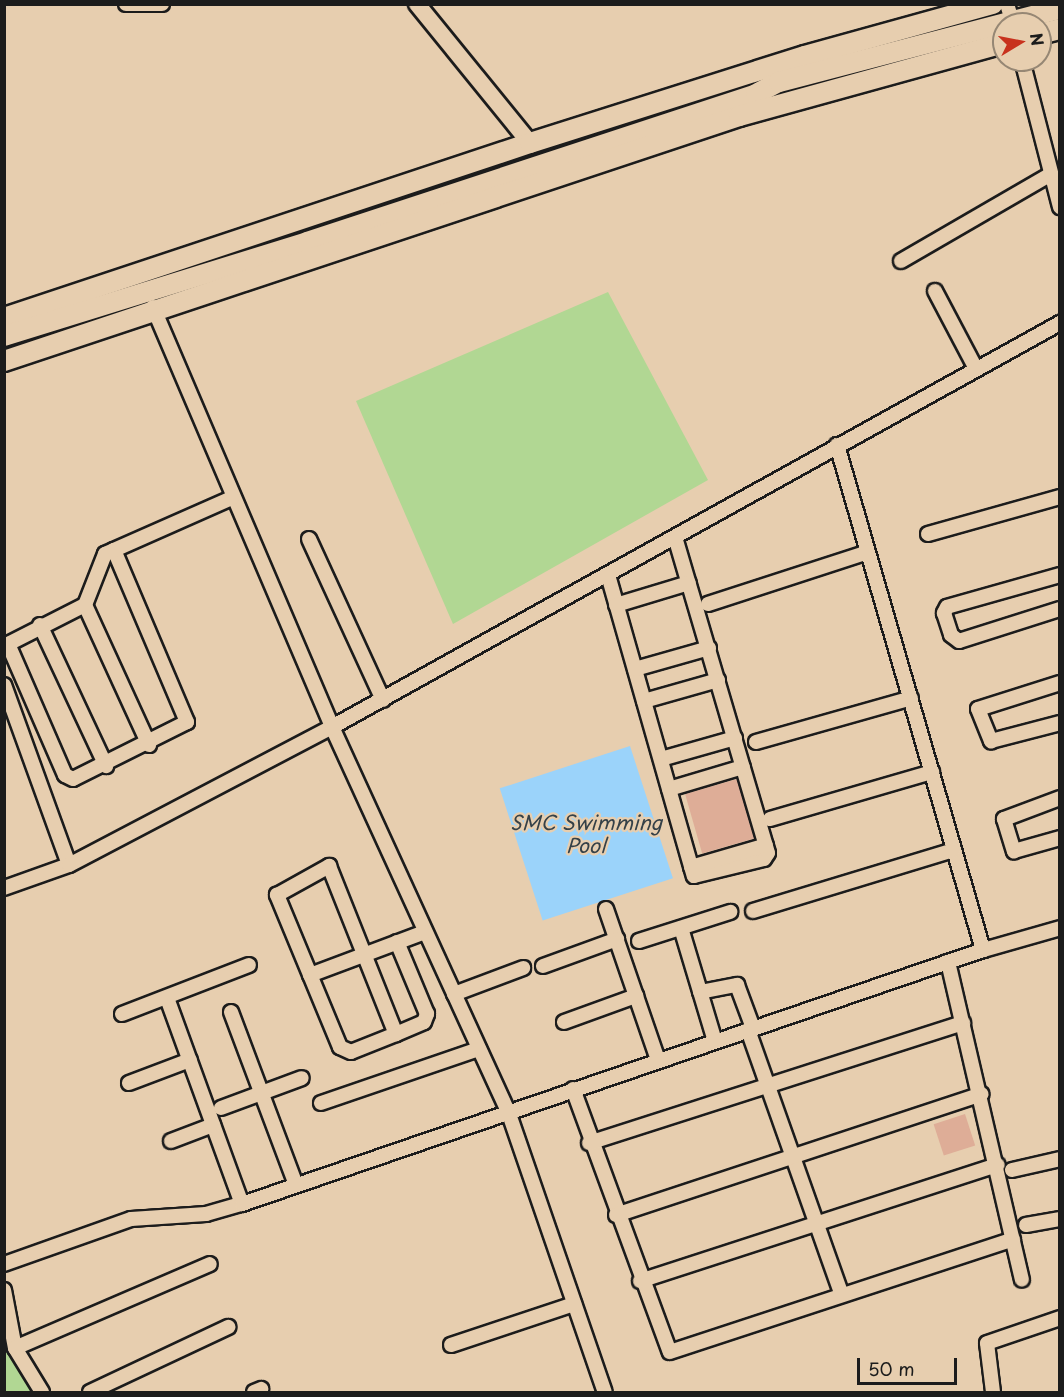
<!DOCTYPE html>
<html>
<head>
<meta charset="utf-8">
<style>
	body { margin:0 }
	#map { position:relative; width:1064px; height:1397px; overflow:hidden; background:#e7ceaf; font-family:"Playpen Sans",sans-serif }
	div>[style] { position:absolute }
	.green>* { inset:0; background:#b1d793 }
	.water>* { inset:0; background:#9bd3fa; transform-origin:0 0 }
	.building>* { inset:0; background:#dead97; transform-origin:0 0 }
	.roads { filter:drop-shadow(2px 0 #1c1c1c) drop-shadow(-2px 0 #1c1c1c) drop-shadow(0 2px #1c1c1c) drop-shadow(0 -2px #1c1c1c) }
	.minor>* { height:14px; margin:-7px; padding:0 7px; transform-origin:7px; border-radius:7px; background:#e7ceaf }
	.tertiary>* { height:16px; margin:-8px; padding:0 8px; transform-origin:8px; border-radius:8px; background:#e7ceaf }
	.secondary>* { height:20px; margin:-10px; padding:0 10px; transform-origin:10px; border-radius:10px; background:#e7ceaf }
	span { translate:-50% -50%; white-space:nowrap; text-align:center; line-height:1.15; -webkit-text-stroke:4.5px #e7ceaf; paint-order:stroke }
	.water-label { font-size:20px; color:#354148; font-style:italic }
	.frame { position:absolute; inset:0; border:6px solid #1c1c1c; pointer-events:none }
	.north { position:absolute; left:992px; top:12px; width:60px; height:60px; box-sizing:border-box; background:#e7ceaf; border:2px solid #968774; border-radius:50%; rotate:80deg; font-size:16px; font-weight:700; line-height:24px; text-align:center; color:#1c1c1c }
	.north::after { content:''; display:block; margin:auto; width:21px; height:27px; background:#c8321e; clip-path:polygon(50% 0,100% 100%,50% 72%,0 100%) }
	.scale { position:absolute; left:857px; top:1358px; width:100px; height:27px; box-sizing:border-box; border:3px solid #1c1c1c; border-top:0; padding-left:8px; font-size:18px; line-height:21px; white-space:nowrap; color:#1c1c1c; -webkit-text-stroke:4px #e7ceaf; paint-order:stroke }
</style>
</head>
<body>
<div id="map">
	<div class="green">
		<i style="clip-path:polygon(608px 292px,708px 480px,453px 624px,356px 401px)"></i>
		<i style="clip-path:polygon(14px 1342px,50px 1392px,5px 1392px,5px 1344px)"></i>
	</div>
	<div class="water">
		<i style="left:630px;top:746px;width:139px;height:137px;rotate:72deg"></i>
	</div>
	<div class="building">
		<i style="left:737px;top:779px;width:62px;height:54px;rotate:74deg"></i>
		<i style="left:965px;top:1114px;width:33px;height:33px;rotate:72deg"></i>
	</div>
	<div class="roads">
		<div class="minor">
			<i style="left:126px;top:4px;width:36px"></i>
			<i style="left:1007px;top:4px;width:21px;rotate:73deg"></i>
			<i style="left:1022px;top:60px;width:152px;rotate:75.5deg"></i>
			<i style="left:901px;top:261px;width:173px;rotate:-30.1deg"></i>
			<i style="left:935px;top:291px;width:86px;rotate:62.2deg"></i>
			<i style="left:153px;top:307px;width:457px;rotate:66.9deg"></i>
			<i style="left:332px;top:727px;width:422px;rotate:65.4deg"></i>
			<i style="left:508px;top:1111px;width:297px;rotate:71deg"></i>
			<i style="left:837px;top:445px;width:526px;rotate:73.87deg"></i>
			<i style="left:928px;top:534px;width:137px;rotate:-15.7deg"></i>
			<i style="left:309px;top:539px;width:177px;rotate:65.3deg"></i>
			<i style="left:114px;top:550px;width:187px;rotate:67deg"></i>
			<i style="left:187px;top:722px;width:127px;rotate:153.4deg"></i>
			<i style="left:73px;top:779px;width:9px;rotate:-153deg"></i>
			<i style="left:65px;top:775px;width:143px;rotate:-113.5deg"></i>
			<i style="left:8px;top:644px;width:86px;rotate:-26.9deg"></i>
			<i style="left:85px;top:605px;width:55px;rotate:-68.6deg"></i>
			<i style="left:105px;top:554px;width:10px;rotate:-24deg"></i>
			<i style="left:114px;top:550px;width:129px;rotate:-23.8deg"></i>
			<i style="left:232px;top:498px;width:1px;rotate:-45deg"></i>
			<i style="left:608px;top:575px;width:313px;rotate:74.1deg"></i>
			<i style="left:694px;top:876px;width:72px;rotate:-13.7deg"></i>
			<i style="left:764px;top:859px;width:7px;rotate:-56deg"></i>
			<i style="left:768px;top:853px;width:329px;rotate:-106.4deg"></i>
			<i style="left:1060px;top:575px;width:117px;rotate:164.2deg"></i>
			<i style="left:947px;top:607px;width:7px;rotate:117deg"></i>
			<i style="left:944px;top:613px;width:23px;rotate:72deg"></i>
			<i style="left:951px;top:635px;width:10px;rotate:37deg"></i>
			<i style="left:959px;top:641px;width:106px;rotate:-17.6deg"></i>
			<i style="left:708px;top:604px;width:168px;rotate:-18deg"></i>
			<i style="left:85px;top:605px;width:154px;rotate:65.4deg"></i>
			<i style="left:616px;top:605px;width:76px;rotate:-16.8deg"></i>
			<i style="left:40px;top:625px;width:156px;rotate:64.9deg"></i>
			<i style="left:635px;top:669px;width:77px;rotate:-15.8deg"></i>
			<i style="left:1060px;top:683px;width:86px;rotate:162.4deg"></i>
			<i style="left:978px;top:709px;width:35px;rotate:68deg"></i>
			<i style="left:991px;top:741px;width:71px;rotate:-14.6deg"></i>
			<i style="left:4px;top:685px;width:191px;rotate:70.1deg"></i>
			<i style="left:644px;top:701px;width:77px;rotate:-15.8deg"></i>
			<i style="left:756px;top:742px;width:161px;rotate:-15.8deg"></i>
			<i style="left:661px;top:759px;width:77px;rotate:-15.8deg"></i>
			<i style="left:669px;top:789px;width:77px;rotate:-16.6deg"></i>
			<i style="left:1060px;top:798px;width:60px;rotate:159.4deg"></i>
			<i style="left:1004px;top:819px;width:34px;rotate:73deg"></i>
			<i style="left:1014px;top:851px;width:48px;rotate:-15.8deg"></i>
			<i style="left:770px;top:819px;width:169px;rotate:-16.2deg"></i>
			<i style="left:329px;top:866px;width:181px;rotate:68.3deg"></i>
			<i style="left:396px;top:1034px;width:48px;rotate:158.2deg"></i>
			<i style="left:351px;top:1052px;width:12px;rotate:-156deg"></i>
			<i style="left:340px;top:1047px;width:165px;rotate:-112.5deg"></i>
			<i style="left:277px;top:895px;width:60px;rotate:-29.1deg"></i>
			<i style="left:691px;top:867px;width:78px;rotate:-16.3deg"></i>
			<i style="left:4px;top:888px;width:69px;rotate:-19.5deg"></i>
			<i style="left:69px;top:865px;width:297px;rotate:-27.7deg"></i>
			<i style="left:332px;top:727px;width:833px;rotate:-29.03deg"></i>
			<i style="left:606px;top:909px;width:160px;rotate:71deg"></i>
			<i style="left:753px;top:911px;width:210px;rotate:-16.9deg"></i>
			<i style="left:681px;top:928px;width:118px;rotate:73.3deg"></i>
			<i style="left:639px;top:941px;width:96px;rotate:-17.7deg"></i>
			<i style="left:948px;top:962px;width:326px;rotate:76.9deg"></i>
			<i style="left:543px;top:966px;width:79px;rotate:-20deg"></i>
			<i style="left:310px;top:975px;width:123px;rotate:-20.5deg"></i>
			<i style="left:700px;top:992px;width:38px;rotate:-11deg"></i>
			<i style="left:737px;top:985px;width:46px;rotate:69.6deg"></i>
			<i style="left:454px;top:994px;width:74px;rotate:-20.6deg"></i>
			<i style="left:167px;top:998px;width:219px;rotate:70deg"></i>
			<i style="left:231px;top:1012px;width:182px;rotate:69.4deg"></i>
			<i style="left:122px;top:1014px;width:136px;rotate:-21.1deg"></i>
			<i style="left:564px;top:1022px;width:77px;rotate:-19.9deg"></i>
			<i style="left:748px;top:1030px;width:279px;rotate:70.5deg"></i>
			<i style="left:396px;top:1034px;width:30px;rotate:-23deg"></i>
			<i style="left:424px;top:1022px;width:9px;rotate:-69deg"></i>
			<i style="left:427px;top:1014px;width:78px;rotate:-112.6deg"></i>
			<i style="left:129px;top:1083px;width:65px;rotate:-20.7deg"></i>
			<i style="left:573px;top:1089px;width:280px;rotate:69.8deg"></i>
			<i style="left:670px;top:1352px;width:361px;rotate:-18.2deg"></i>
			<i style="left:321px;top:1103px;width:167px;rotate:-18.9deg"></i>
			<i style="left:221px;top:1108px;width:86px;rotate:-20.3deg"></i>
			<i style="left:171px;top:1141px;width:45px;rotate:-20.9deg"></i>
			<i style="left:589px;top:1143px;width:393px;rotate:-17.8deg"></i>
			<i style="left:1012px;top:1170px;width:49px;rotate:-12.9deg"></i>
			<i style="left:616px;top:1215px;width:385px;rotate:-18.3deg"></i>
			<i style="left:1026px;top:1225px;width:35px;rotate:-10deg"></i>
			<i style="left:4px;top:1264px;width:135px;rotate:-19.5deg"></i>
			<i style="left:131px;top:1219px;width:75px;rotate:-3.8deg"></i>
			<i style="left:206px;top:1214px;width:37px;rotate:-16deg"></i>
			<i style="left:242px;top:1204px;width:783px;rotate:-18.92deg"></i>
			<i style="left:983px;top:950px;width:80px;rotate:-15.9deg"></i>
			<i style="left:640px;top:1281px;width:376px;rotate:-18deg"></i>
			<i style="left:4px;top:1290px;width:59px;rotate:79.3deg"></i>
			<i style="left:15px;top:1348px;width:52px;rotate:58.5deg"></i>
			<i style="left:451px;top:1345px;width:130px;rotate:-18.4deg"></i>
			<i style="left:15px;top:1348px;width:212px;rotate:-23.3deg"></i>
			<i style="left:90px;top:1392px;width:153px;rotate:-25.2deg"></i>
			<i style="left:254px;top:1392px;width:8px;rotate:-23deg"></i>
			<i style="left:993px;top:1392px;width:49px;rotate:-97deg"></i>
			<i style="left:987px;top:1343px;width:77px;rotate:-18.9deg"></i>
		</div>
		<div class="tertiary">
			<i style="left:417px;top:4px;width:179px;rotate:50.9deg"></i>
		</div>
		<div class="secondary">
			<i style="left:1040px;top:34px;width:21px;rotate:-14deg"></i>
			<i style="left:4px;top:318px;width:554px;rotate:-18.4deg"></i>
			<i style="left:530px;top:143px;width:288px;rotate:-17.6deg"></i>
			<i style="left:805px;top:56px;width:195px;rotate:-15.5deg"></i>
			<i style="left:4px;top:336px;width:317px;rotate:-17.2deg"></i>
			<i style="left:307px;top:242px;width:473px;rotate:-18.2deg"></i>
			<i style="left:756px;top:94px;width:26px;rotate:-28deg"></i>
			<i style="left:779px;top:82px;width:290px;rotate:-14.6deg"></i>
			<i style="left:4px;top:361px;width:775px;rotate:-18.43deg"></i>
			<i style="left:739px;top:116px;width:275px;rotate:-15.4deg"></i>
		</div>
	</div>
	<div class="water-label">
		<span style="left:586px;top:834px">SMC Swimming<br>Pool</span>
	</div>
	<div class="frame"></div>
	<div class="north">N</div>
	<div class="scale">50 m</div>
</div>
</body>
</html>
